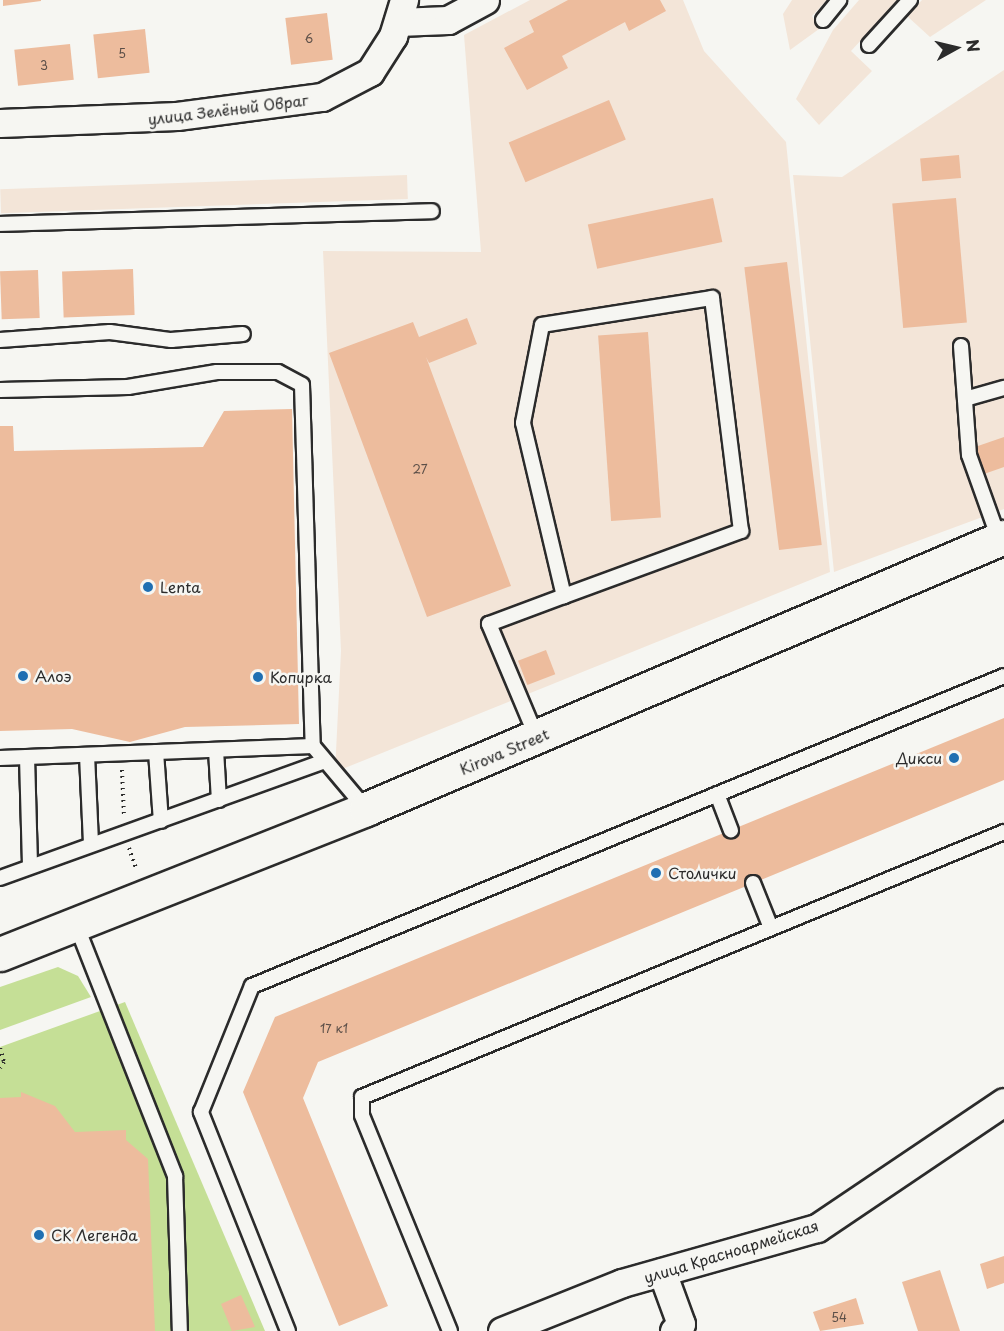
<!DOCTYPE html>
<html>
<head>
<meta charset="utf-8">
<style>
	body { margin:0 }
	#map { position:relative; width:1004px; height:1331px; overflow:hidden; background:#f6f6f2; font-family:"Playpen Sans",sans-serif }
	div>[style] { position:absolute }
	.built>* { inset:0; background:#f3e5d8; transform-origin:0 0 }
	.green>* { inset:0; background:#c5df96 }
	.building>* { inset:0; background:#edbc9d; transform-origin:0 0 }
	.path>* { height:4px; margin-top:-2px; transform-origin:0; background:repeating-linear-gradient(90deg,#2b2b2b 0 1.5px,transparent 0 6px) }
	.roads { filter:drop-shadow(2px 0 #2b2b2b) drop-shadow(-2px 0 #2b2b2b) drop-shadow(0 2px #2b2b2b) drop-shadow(0 -2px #2b2b2b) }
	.lane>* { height:14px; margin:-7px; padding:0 7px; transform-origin:7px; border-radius:7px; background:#f6f6f2 }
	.street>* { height:27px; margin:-13.5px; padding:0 13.5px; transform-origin:13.5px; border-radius:13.5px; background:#f6f6f2 }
	.secondary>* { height:33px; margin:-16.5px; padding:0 16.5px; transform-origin:16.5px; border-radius:16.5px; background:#f6f6f2 }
	.dots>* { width:16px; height:16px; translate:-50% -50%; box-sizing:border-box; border:3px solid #f6f6f2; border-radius:50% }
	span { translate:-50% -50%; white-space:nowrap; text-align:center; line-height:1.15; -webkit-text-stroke:5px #f6f6f2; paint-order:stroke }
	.number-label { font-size:12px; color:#5c4f48 }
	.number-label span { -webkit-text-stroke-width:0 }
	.street-label { font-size:15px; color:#2b2b2b }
	.poi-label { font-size:15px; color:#2b2b2b }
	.left { translate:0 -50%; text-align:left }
	.right { translate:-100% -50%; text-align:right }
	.north { position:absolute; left:926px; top:18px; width:60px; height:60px; -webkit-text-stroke:4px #f6f6f2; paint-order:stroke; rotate:82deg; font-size:16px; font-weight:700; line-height:24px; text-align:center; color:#2b2b2b }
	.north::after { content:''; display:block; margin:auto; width:21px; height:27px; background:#2b2b2b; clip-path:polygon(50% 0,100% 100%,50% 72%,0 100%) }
</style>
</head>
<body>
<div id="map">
	<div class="built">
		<i style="clip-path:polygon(530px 0,683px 0,704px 51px,786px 142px,830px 572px,335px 772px,341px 651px,323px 251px,481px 252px,464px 35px)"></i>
		<i style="clip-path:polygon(792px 0,827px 0,812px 16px,819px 29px,790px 50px,783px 14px)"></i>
		<i style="clip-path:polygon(859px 0,898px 0,851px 51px,872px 71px,819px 125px,796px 99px,833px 30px)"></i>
		<i style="clip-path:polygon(922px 0,986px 0,930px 37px,907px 16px)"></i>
		<i style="clip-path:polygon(1004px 70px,1004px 509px,834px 572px,793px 175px,842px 177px)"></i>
		<i style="left:407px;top:175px;width:24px;height:407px;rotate:88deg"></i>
	</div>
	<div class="green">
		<i style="clip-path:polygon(58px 967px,78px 976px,91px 997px,0 1030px,0 987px)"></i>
		<i style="clip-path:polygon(125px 1002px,265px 1331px,0 1331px,0 1047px)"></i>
	</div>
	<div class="building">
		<i style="clip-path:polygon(3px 0,41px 0,41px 1px,3px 6px)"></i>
		<i style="clip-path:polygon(568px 0,660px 0,666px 11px,629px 31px,625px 22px,562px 56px,568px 68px,527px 90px,504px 48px,534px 32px,529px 21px)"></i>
		<i style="left:327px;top:13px;width:47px;height:42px;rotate:83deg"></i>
		<i style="left:145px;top:29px;width:44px;height:52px;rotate:84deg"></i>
		<i style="left:70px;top:44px;width:36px;height:56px;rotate:84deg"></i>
		<i style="left:609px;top:100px;width:43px;height:109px;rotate:67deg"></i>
		<i style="left:959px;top:155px;width:23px;height:39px;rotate:85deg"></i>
		<i style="left:713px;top:198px;width:45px;height:128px;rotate:78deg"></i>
		<i style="left:956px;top:198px;width:125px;height:64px;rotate:85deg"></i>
		<i style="left:787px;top:262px;width:285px;height:43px;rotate:83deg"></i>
		<i style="left:133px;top:269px;width:46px;height:71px;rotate:88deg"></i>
		<i style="left:38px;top:270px;width:48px;height:38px;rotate:88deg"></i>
		<i style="clip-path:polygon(467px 318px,477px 344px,429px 363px,426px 357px,511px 586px,427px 617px,329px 353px,413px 322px,419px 337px)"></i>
		<i style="left:648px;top:332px;width:186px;height:50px;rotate:86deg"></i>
		<i style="clip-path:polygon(292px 409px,299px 724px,185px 727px,130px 742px,72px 729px,0 731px,0 426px,13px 426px,14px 451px,203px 447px,224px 411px)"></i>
		<i style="clip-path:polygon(1004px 437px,1004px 467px,984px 474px,975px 447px)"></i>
		<i style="left:546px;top:650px;width:26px;height:30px;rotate:69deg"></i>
		<i style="clip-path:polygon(1004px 718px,1004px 780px,318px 1062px,303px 1098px,388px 1306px,339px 1326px,243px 1092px,275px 1017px)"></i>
		<i style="clip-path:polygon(21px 1092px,55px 1106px,75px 1132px,126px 1130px,126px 1140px,148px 1159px,155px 1331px,0 1331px,0 1098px,21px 1097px)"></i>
		<i style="clip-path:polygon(1004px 1256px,1004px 1283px,987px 1289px,980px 1264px)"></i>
		<i style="clip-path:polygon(940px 1270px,960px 1331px,918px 1331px,902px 1282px)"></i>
		<i style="clip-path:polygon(241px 1295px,255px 1327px,232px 1331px,221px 1304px)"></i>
		<i style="clip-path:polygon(856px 1298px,864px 1324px,820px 1331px,813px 1312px)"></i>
	</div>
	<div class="path">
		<i style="left:122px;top:770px;width:46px;rotate:87.5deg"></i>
		<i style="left:129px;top:848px;width:21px;rotate:71deg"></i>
		<i style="left:0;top:1048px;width:15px;rotate:74deg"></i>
		<i style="left:4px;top:1062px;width:7px;rotate:124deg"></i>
	</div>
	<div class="roads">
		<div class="lane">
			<i style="left:823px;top:20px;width:26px;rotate:-51deg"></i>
			<i style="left:869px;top:45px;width:61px;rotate:-47.7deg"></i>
			<i style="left:0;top:224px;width:432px;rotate:-1.7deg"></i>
			<i style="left:0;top:340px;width:110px;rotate:-4.2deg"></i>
			<i style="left:110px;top:332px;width:62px;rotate:7.5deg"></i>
			<i style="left:171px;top:340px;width:72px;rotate:-4.8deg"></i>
			<i style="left:961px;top:346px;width:109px;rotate:85.8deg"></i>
			<i style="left:969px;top:455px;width:89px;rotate:70.3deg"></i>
			<i style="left:0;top:390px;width:128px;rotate:-1.3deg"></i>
			<i style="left:128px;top:387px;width:90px;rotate:-9.6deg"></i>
			<i style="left:217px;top:372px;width:61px"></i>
			<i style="left:278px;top:372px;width:27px;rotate:28deg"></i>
			<i style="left:302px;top:385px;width:361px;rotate:88.3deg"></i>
			<i style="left:965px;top:399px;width:41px;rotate:-15.8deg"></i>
			<i style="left:537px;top:738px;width:124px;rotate:-112.8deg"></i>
			<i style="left:489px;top:624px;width:80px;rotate:-20.5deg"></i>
			<i style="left:564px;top:596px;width:189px;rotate:-20.2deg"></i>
			<i style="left:741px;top:531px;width:235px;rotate:-97.1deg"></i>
			<i style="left:712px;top:298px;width:172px;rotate:171deg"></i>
			<i style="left:542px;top:325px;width:100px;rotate:101deg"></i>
			<i style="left:523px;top:423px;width:178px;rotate:76.7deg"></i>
			<i style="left:216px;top:750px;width:50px;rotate:86.6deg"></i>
			<i style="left:156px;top:752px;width:69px;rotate:85.9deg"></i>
			<i style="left:87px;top:755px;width:89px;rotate:87.4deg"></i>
			<i style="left:27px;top:757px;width:109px;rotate:88.4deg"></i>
			<i style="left:0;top:758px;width:313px;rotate:-2.2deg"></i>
			<i style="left:313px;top:746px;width:82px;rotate:49.9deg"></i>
			<i style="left:717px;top:794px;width:39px;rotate:69deg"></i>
			<i style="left:0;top:878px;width:342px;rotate:-19.8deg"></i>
			<i style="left:753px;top:883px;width:48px;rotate:68.2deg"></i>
			<i style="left:77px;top:927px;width:268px;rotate:68.5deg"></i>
			<i style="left:175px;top:1176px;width:155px;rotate:88.2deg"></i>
			<i style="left:288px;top:1331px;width:236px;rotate:-111.7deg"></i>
			<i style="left:201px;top:1112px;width:136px;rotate:-68deg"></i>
			<i style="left:252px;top:986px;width:813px;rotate:-22.4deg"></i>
			<i style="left:450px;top:1331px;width:233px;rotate:-112.2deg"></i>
			<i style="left:362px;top:1115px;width:18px;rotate:-90deg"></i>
			<i style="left:362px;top:1097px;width:695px;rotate:-22.43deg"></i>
		</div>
		<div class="street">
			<i style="left:398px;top:22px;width:50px;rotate:-2.3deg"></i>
			<i style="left:448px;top:20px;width:42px;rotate:-28.4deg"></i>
			<i style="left:0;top:123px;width:177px;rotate:-2.3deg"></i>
			<i style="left:177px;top:116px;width:146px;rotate:-7.5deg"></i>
			<i style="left:322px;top:97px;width:54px;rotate:-27.5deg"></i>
			<i style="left:370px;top:72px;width:43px;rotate:-57.4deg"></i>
			<i style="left:393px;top:36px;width:38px;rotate:-73deg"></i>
			<i style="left:662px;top:1272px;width:55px;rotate:69.9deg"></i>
			<i style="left:681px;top:1324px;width:10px;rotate:135deg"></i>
			<i style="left:502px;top:1331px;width:129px;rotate:-21.8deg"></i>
			<i style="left:622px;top:1283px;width:203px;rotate:-15.8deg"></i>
			<i style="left:817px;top:1228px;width:225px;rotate:-34deg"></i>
		</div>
		<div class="secondary">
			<i style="left:0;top:954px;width:394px;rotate:-21.6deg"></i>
			<i style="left:366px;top:809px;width:694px;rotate:-23.09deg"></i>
		</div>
	</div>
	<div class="dots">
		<i style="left:148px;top:587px;background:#1f6fb2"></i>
		<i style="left:23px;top:676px;background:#1f6fb2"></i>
		<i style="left:258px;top:677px;background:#1f6fb2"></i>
		<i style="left:954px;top:758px;background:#1f6fb2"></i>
		<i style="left:656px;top:873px;background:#1f6fb2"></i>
		<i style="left:39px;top:1235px;background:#1f6fb2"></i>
	</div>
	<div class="number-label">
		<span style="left:309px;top:39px">6</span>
		<span style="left:122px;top:54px">5</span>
		<span style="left:44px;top:66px">3</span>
		<span style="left:420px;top:470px">27</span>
		<span style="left:334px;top:1029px">17 к1</span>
		<span style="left:839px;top:1318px">54</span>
	</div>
	<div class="street-label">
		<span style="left:228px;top:109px;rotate:-7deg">улица Зелёный Овраг</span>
		<span style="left:504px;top:751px;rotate:-23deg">Kirova Street</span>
		<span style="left:731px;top:1251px;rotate:-17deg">улица Красноармейская</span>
	</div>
	<div class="poi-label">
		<span class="left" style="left:160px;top:587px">Lenta</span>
		<span class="left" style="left:35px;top:676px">Алоэ</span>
		<span class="left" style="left:270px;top:677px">Копирка</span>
		<span class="right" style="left:942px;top:758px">Дикси</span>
		<span class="left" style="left:668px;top:873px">Столички</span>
		<span class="left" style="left:51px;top:1235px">СК Легенда</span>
	</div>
	<div class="north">N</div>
</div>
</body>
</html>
